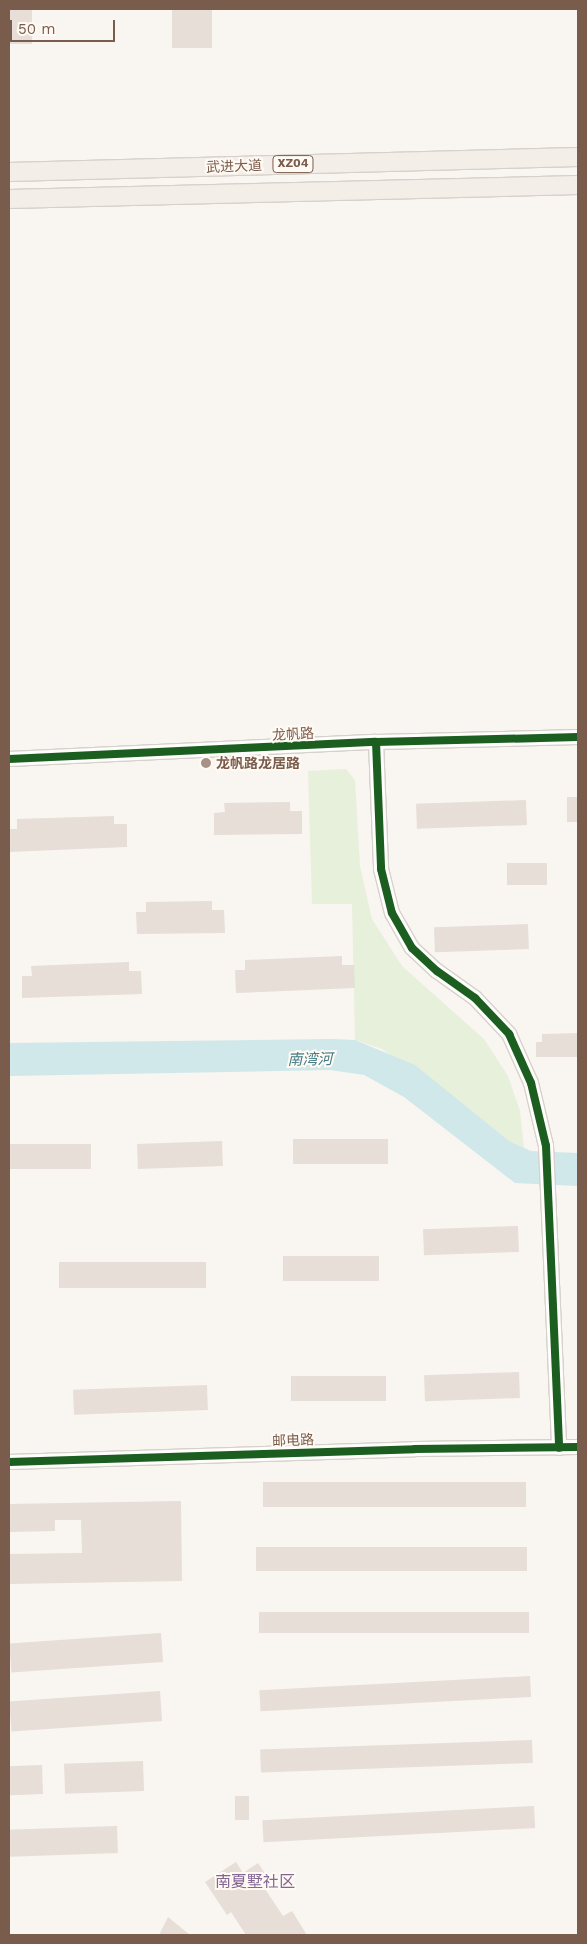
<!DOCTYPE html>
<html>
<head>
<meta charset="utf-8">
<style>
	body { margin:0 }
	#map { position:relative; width:587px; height:1944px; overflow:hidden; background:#f9f5f0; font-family:"Work Sans","Noto Sans SC",sans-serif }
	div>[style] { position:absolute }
	.green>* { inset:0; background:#e7f0db }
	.water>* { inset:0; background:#d0e8ea }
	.building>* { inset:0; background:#e6ded7; transform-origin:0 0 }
	.roads { filter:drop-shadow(1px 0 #d7d1cb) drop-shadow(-1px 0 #d7d1cb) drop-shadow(0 1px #d7d1cb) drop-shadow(0 -1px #d7d1cb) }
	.minor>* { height:14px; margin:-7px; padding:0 7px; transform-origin:7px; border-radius:7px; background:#fefefd }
	.major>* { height:18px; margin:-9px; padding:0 9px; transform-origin:9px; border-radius:9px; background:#f3eee8 }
	.cycleway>* { height:8px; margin:-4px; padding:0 4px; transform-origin:4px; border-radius:4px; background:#1b5e20 }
	.dots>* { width:14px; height:14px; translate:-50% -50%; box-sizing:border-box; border:2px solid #fffaf3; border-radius:50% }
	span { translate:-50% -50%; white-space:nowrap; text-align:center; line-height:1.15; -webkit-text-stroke:4px #fffaf3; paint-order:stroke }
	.shield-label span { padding:1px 4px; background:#fffaf3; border:1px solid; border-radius:4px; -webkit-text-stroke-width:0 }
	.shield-label { font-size:12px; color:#7a5c4d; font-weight:700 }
	.street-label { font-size:14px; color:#7a5c4d }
	.poi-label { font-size:14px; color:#7a5c4d; font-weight:700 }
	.left { translate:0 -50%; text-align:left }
	.water-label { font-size:15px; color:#437c86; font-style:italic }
	.quarter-label { font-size:16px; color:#846695 }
	.frame { position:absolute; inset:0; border:10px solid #7a5c4d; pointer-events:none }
	.scale { position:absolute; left:10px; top:20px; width:105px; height:22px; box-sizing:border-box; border:2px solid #7a5c4d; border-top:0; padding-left:6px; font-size:15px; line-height:18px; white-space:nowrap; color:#7a5c4d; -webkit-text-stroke:4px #fffaf3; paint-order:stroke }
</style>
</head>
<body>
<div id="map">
	<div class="green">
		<i style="clip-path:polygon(346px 769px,355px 780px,360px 866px,372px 919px,402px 966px,484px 1039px,508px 1076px,520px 1111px,524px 1148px,509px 1141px,382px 1049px,355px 1040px,352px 904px,312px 904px,308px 771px)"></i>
	</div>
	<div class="water">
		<i style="clip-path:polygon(332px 1039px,355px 1040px,415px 1065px,509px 1141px,531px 1151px,578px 1153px,578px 1186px,515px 1183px,404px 1097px,364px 1075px,330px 1070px,9px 1076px,9px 1043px)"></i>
	</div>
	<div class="building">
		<i style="left:9px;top:9px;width:23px;height:35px"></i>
		<i style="left:172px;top:9px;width:40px;height:39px"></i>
		<i style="left:567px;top:797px;width:11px;height:25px"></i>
		<i style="left:526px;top:800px;width:25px;height:110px;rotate:88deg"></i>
		<i style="clip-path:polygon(290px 802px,290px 811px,302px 811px,302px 834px,214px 835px,214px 813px,225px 812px,224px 803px)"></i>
		<i style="clip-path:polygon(114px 816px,114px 824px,127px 824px,127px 847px,9px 852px,9px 829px,17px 829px,17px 819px)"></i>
		<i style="left:507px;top:863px;width:40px;height:22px"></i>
		<i style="clip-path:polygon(212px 901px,212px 910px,224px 910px,225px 933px,137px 934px,136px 912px,146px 912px,146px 902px)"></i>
		<i style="left:528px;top:924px;width:25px;height:94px;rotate:88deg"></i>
		<i style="clip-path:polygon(342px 956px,342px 965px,354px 965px,355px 988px,236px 993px,235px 970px,245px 970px,245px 960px)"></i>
		<i style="clip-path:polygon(129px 962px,129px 971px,141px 971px,142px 994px,22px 998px,22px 976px,32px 976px,31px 966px)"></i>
		<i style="clip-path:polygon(578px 1033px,578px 1057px,536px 1057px,536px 1042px,542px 1042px,542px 1034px)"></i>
		<i style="left:388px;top:1139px;width:25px;height:95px;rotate:90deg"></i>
		<i style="left:222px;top:1141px;width:25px;height:85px;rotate:88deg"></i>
		<i style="left:91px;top:1144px;width:25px;height:82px;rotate:90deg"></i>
		<i style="left:518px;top:1226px;width:26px;height:95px;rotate:88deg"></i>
		<i style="left:379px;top:1256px;width:25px;height:96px;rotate:90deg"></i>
		<i style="left:59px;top:1262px;width:147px;height:26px"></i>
		<i style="left:519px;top:1372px;width:26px;height:95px;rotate:88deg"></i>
		<i style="left:386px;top:1376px;width:25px;height:95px;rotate:90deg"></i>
		<i style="left:207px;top:1385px;width:25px;height:134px;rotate:88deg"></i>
		<i style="left:526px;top:1482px;width:25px;height:263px;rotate:90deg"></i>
		<i style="clip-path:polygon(181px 1501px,182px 1581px,9px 1584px,9px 1554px,82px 1553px,81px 1520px,55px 1520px,55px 1531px,9px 1532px,9px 1504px)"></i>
		<i style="left:527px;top:1547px;width:24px;height:271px;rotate:90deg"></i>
		<i style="left:529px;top:1612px;width:21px;height:270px;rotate:90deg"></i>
		<i style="left:161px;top:1633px;width:29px;height:152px;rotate:86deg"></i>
		<i style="left:530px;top:1676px;width:21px;height:271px;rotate:87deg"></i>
		<i style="left:160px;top:1691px;width:30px;height:151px;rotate:86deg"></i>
		<i style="left:532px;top:1740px;width:23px;height:272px;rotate:88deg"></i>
		<i style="left:143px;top:1761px;width:30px;height:79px;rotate:88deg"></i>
		<i style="left:42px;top:1765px;width:29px;height:33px;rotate:88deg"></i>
		<i style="left:235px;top:1796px;width:14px;height:24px"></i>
		<i style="left:534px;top:1806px;width:22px;height:272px;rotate:87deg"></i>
		<i style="left:117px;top:1826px;width:27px;height:108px;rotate:88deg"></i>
		<i style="clip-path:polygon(236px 1862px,243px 1873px,258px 1863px,272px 1884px,265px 1889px,283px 1916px,292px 1911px,307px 1935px,246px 1935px,231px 1912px,227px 1915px,205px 1882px)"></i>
		<i style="clip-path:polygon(168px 1917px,190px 1935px,159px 1935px)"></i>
	</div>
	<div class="roads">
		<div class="minor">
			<i style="left:376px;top:742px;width:127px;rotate:87.7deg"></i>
			<i style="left:381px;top:869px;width:45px;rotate:76deg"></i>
			<i style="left:392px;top:913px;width:40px;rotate:60.3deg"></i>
			<i style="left:412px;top:948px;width:34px;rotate:43deg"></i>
			<i style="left:437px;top:971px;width:47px;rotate:35.4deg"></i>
			<i style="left:475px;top:998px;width:50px;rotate:46.6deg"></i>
			<i style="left:509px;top:1034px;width:54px;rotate:65.8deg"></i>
			<i style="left:531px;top:1083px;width:65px;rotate:76.6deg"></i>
			<i style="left:546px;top:1146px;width:302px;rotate:87.5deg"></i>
			<i style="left:9px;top:759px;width:367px;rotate:-2.7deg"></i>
			<i style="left:376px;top:742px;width:202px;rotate:-1.4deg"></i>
			<i style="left:9px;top:1462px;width:406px;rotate:-1.8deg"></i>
			<i style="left:415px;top:1449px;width:163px;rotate:-0.7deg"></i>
		</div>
		<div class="major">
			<i style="left:9px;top:172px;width:569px;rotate:-1.51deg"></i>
			<i style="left:9px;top:199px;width:569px;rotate:-1.41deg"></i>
		</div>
	</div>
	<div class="cycleway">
		<i style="left:376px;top:742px;width:127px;rotate:87.7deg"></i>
		<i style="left:381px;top:869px;width:45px;rotate:76deg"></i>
		<i style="left:392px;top:913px;width:40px;rotate:60.3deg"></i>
		<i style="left:412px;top:948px;width:34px;rotate:43deg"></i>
		<i style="left:437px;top:971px;width:47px;rotate:35.4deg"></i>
		<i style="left:475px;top:998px;width:50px;rotate:46.6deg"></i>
		<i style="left:509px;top:1034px;width:54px;rotate:65.8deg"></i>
		<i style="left:531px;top:1083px;width:65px;rotate:76.6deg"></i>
		<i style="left:546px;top:1146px;width:302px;rotate:87.5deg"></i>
		<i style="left:9px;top:759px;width:367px;rotate:-2.7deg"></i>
		<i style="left:376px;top:742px;width:202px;rotate:-1.4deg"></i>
		<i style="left:9px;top:1462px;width:406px;rotate:-1.8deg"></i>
		<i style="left:415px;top:1449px;width:163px;rotate:-0.7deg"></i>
	</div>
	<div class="dots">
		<i style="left:206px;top:763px;background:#a69286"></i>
	</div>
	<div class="shield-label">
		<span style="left:293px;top:164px">XZ04</span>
	</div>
	<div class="street-label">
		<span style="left:234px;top:166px;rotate:-2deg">武进大道</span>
		<span style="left:293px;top:734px;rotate:-3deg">龙帆路</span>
		<span style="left:293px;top:1440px;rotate:-2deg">邮电路</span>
	</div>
	<div class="poi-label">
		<span class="left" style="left:216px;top:763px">龙帆路龙居路</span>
	</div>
	<div class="water-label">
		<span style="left:310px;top:1060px;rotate:-1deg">南湾河</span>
	</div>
	<div class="quarter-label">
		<span style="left:255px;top:1882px">南夏墅社区</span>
	</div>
	<div class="frame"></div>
	<div class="scale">50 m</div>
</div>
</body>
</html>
